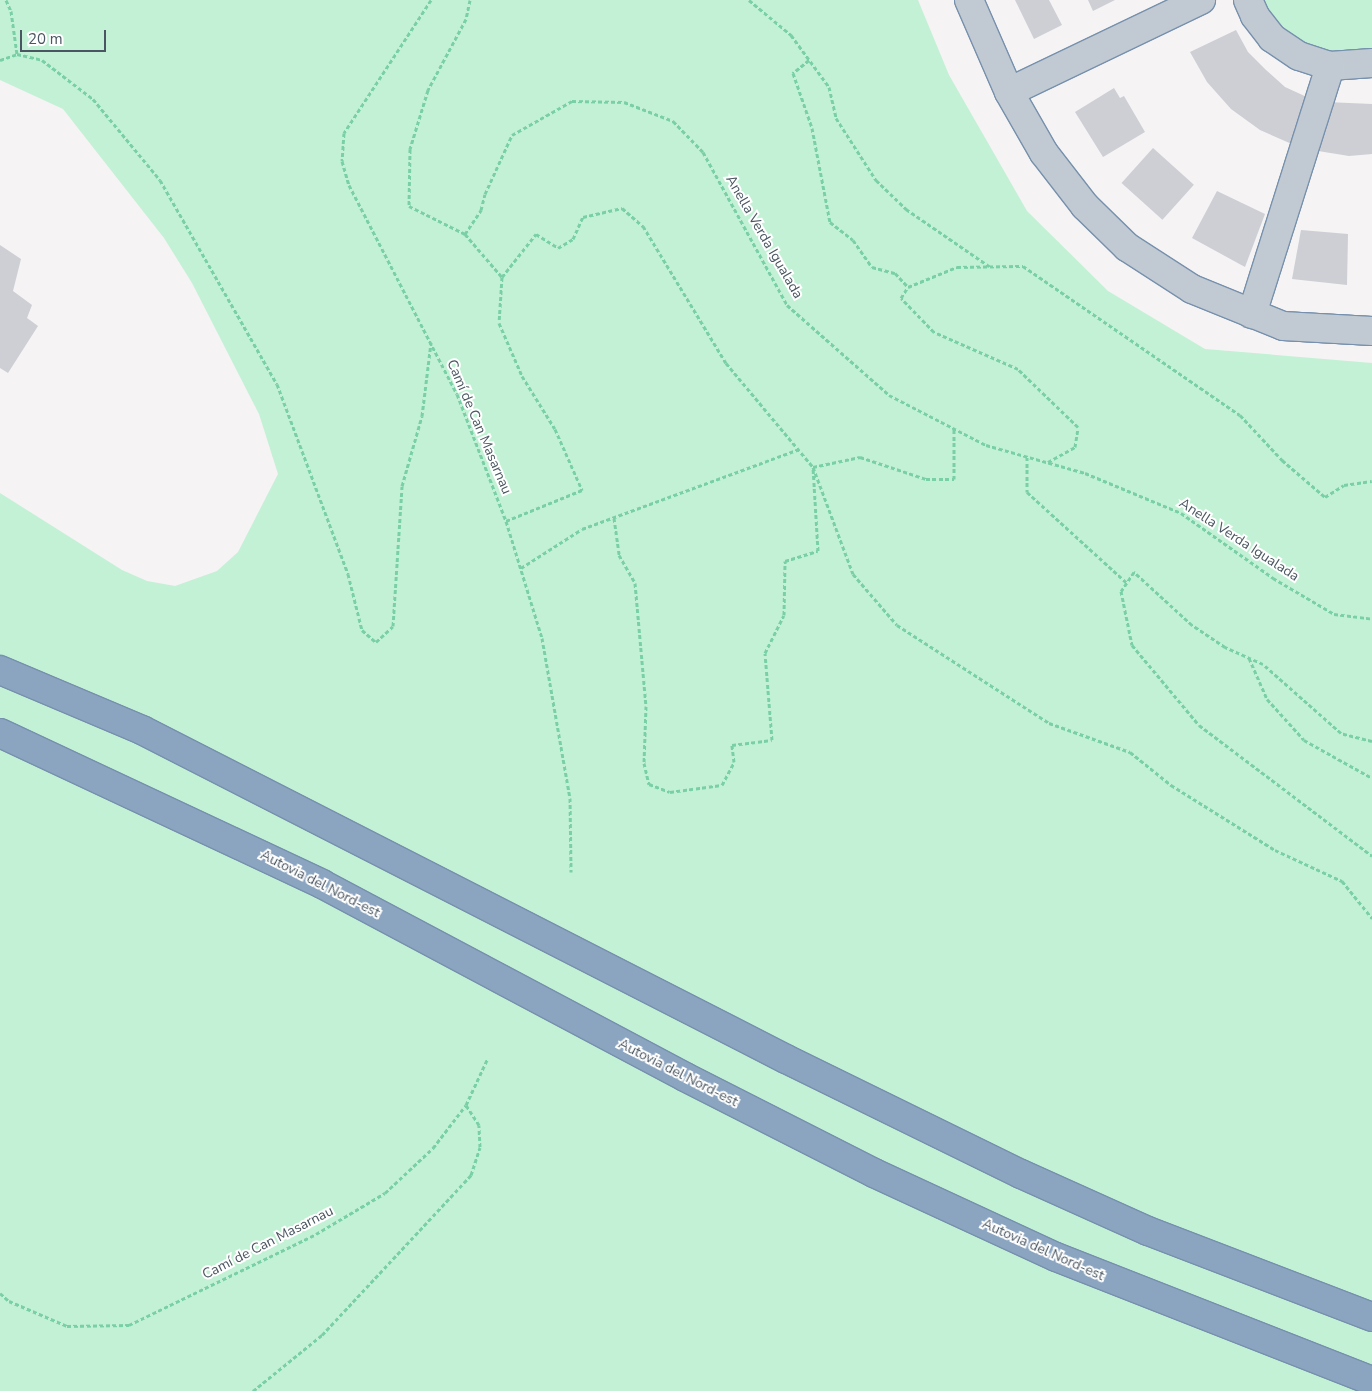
<!DOCTYPE html>
<html>
<head>
<meta charset="utf-8">
<style>
	body { margin:0 }
	#map { position:relative; width:1372px; height:1391px; overflow:hidden; background:#f5f3f3; font-family:"Nunito Sans",sans-serif }
	div>[style] { position:absolute }
	.green>* { inset:0; background:#c3f1d5 }
	.building>* { inset:0; background:#cdcfd5; transform-origin:0 0 }
	.path>* { height:3px; margin-top:-1.5px; transform-origin:0; background:repeating-linear-gradient(90deg,#7ad0a6 0 4px,transparent 0 6.5px) }
	.roads { filter:drop-shadow(1px 0 #7690ad) drop-shadow(-1px 0 #7690ad) drop-shadow(0 1px #7690ad) drop-shadow(0 -1px #7690ad) }
	.minor>* { height:28px; margin:-14px; padding:0 14px; transform-origin:14px; border-radius:14px; background:#c1cad2 }
	.highway>* { height:28px; margin:-14px; padding:0 14px; transform-origin:14px; border-radius:14px; background:#8ba5c1 }
	span { translate:-50% -50%; white-space:nowrap; text-align:center; line-height:1.15; -webkit-text-stroke:4px #fff; paint-order:stroke }
	.street-label { font-size:14px; color:#4a5661 }
	.scale { position:absolute; left:20px; top:30px; width:86px; height:22px; box-sizing:border-box; border:2px solid #4a5661; border-top:0; padding-left:6px; font-size:15px; line-height:18px; white-space:nowrap; color:#4a5661; -webkit-text-stroke:4px #fff; paint-order:stroke }
</style>
</head>
<body>
<div id="map">
	<div class="green">
		<i style="clip-path:polygon(0 0,918px 0,949px 75px,1027px 211px,1108px 291px,1205px 349px,1372px 363px,1372px 1391px,0 1391px,0 493px,122px 570px,147px 581px,175px 586px,217px 571px,238px 552px,278px 474px,259px 414px,192px 283px,164px 238px,63px 109px,0 80px)"></i>
		<i style="clip-path:polygon(1248px 0,1372px 0,1372px 63px,1299px 56px)"></i>
	</div>
	<div class="building">
		<i style="clip-path:polygon(1015px 0,1049px 0,1062px 25px,1034px 39px)"></i>
		<i style="clip-path:polygon(1088px 0,1115px 0,1093px 11px)"></i>
		<i style="clip-path:polygon(1236px 30px,1248px 52px,1266px 70px,1285px 87px,1309px 98px,1294px 145px,1260px 130px,1231px 109px,1207px 82px,1190px 52px)"></i>
		<i style="clip-path:polygon(1114px 88px,1120px 98px,1124px 96px,1145px 132px,1103px 157px,1075px 112px)"></i>
		<i style="clip-path:polygon(1326px 102px,1372px 104px,1372px 154px,1349px 156px,1312px 150px)"></i>
		<i style="left:1153px;top:148px;width:55px;height:47px;rotate:42deg"></i>
		<i style="clip-path:polygon(1217px 191px,1265px 214px,1245px 267px,1192px 238px)"></i>
		<i style="clip-path:polygon(1301px 230px,1348px 234px,1347px 285px,1292px 279px)"></i>
		<i style="clip-path:polygon(0 245px,21px 259px,13px 291px,32px 305px,27px 318px,38px 326px,8px 373px,0 368px)"></i>
	</div>
	<div class="path">
		<i style="left:6px;top:0;width:12px;rotate:66deg"></i>
		<i style="left:11px;top:11px;width:43px;rotate:82.1deg"></i>
		<i style="left:431px;top:0;width:159px;rotate:123.2deg"></i>
		<i style="left:344px;top:133px;width:28px;rotate:94deg"></i>
		<i style="left:342px;top:161px;width:25px;rotate:74deg"></i>
		<i style="left:349px;top:185px;width:235px;rotate:62.7deg"></i>
		<i style="left:457px;top:394px;width:136px;rotate:68.9deg"></i>
		<i style="left:506px;top:521px;width:122px;rotate:72.9deg"></i>
		<i style="left:542px;top:638px;width:162px;rotate:80.1deg"></i>
		<i style="left:570px;top:798px;width:74px;rotate:89.2deg"></i>
		<i style="left:470px;top:0;width:19px;rotate:102deg"></i>
		<i style="left:466px;top:19px;width:81px;rotate:118.2deg"></i>
		<i style="left:428px;top:90px;width:62px;rotate:107deg"></i>
		<i style="left:410px;top:149px;width:57px;rotate:91deg"></i>
		<i style="left:409px;top:206px;width:63px;rotate:26.6deg"></i>
		<i style="left:465px;top:234px;width:29px;rotate:-56deg"></i>
		<i style="left:481px;top:210px;width:16px;rotate:-76deg"></i>
		<i style="left:485px;top:194px;width:65px;rotate:-65.4deg"></i>
		<i style="left:512px;top:135px;width:69px;rotate:-29.5deg"></i>
		<i style="left:572px;top:101px;width:52px;rotate:1.1deg"></i>
		<i style="left:624px;top:102px;width:53px;rotate:21.2deg"></i>
		<i style="left:673px;top:121px;width:43px;rotate:45.9deg"></i>
		<i style="left:703px;top:152px;width:175px;rotate:61.2deg"></i>
		<i style="left:787px;top:305px;width:136px;rotate:41.4deg"></i>
		<i style="left:889px;top:395px;width:109px;rotate:27.3deg"></i>
		<i style="left:986px;top:445px;width:103px;rotate:15.8deg"></i>
		<i style="left:1085px;top:473px;width:104px;rotate:22.6deg"></i>
		<i style="left:1181px;top:513px;width:113px;rotate:35.2deg"></i>
		<i style="left:1273px;top:578px;width:71px;rotate:30.5deg"></i>
		<i style="left:1334px;top:614px;width:38px;rotate:7deg"></i>
		<i style="left:749px;top:0;width:55px;rotate:39.8deg"></i>
		<i style="left:791px;top:35px;width:64px;rotate:53.8deg"></i>
		<i style="left:829px;top:87px;width:32px;rotate:77deg"></i>
		<i style="left:836px;top:118px;width:74px;rotate:57.2deg"></i>
		<i style="left:876px;top:180px;width:42px;rotate:44deg"></i>
		<i style="left:906px;top:209px;width:101px;rotate:34.5deg"></i>
		<i style="left:0;top:60px;width:18px;rotate:-19deg"></i>
		<i style="left:17px;top:54px;width:26px;rotate:13deg"></i>
		<i style="left:42px;top:60px;width:64px;rotate:37.4deg"></i>
		<i style="left:93px;top:99px;width:105px;rotate:50.4deg"></i>
		<i style="left:160px;top:180px;width:235px;rotate:60.2deg"></i>
		<i style="left:277px;top:384px;width:203px;rotate:69.5deg"></i>
		<i style="left:348px;top:574px;width:58px;rotate:76deg"></i>
		<i style="left:362px;top:630px;width:18px;rotate:41deg"></i>
		<i style="left:376px;top:642px;width:23px;rotate:-43deg"></i>
		<i style="left:393px;top:626px;width:140px;rotate:-86.3deg"></i>
		<i style="left:402px;top:486px;width:73px;rotate:-74.1deg"></i>
		<i style="left:422px;top:416px;width:74px;rotate:-83deg"></i>
		<i style="left:809px;top:60px;width:21px;rotate:141deg"></i>
		<i style="left:793px;top:73px;width:58px;rotate:70.9deg"></i>
		<i style="left:812px;top:128px;width:96px;rotate:79.2deg"></i>
		<i style="left:830px;top:222px;width:29px;rotate:38deg"></i>
		<i style="left:853px;top:240px;width:33px;rotate:55deg"></i>
		<i style="left:872px;top:267px;width:24px;rotate:15deg"></i>
		<i style="left:895px;top:273px;width:19px;rotate:47deg"></i>
		<i style="left:465px;top:234px;width:57px;rotate:49.3deg"></i>
		<i style="left:502px;top:277px;width:55px;rotate:-51.7deg"></i>
		<i style="left:536px;top:234px;width:26px;rotate:32deg"></i>
		<i style="left:558px;top:248px;width:17px;rotate:-31deg"></i>
		<i style="left:573px;top:239px;width:24px;rotate:-66deg"></i>
		<i style="left:583px;top:217px;width:40px;rotate:-13deg"></i>
		<i style="left:622px;top:208px;width:28px;rotate:41deg"></i>
		<i style="left:643px;top:226px;width:160px;rotate:58.8deg"></i>
		<i style="left:726px;top:363px;width:136px;rotate:50.1deg"></i>
		<i style="left:813px;top:467px;width:114px;rotate:69.5deg"></i>
		<i style="left:853px;top:574px;width:67px;rotate:49.2deg"></i>
		<i style="left:897px;top:625px;width:181px;rotate:32.8deg"></i>
		<i style="left:1049px;top:723px;width:86px;rotate:19.7deg"></i>
		<i style="left:1130px;top:752px;width:53px;rotate:38.8deg"></i>
		<i style="left:1171px;top:785px;width:123px;rotate:32deg"></i>
		<i style="left:1275px;top:850px;width:74px;rotate:24.8deg"></i>
		<i style="left:1342px;top:881px;width:48px;rotate:51deg"></i>
		<i style="left:502px;top:277px;width:46px;rotate:93.7deg"></i>
		<i style="left:499px;top:323px;width:58px;rotate:66.5deg"></i>
		<i style="left:522px;top:376px;width:62px;rotate:58.1deg"></i>
		<i style="left:555px;top:429px;width:67px;rotate:66.1deg"></i>
		<i style="left:582px;top:490px;width:82px;rotate:157.8deg"></i>
		<i style="left:1027px;top:457px;width:35px;rotate:90deg"></i>
		<i style="left:1027px;top:492px;width:135px;rotate:42.3deg"></i>
		<i style="left:1048px;top:462px;width:31px;rotate:-29deg"></i>
		<i style="left:1075px;top:447px;width:20px;rotate:-81deg"></i>
		<i style="left:1078px;top:427px;width:83px;rotate:-136deg"></i>
		<i style="left:1018px;top:369px;width:92px;rotate:-156.2deg"></i>
		<i style="left:934px;top:332px;width:47px;rotate:-134.1deg"></i>
		<i style="left:901px;top:298px;width:13px;rotate:-58deg"></i>
		<i style="left:908px;top:287px;width:53px;rotate:-22.2deg"></i>
		<i style="left:957px;top:267px;width:66px;rotate:-0.9deg"></i>
		<i style="left:1023px;top:266px;width:263px;rotate:34.5deg"></i>
		<i style="left:1240px;top:415px;width:62px;rotate:47deg"></i>
		<i style="left:1282px;top:460px;width:57px;rotate:40.7deg"></i>
		<i style="left:1325px;top:497px;width:22px;rotate:-32deg"></i>
		<i style="left:1344px;top:485px;width:28px;rotate:-8deg"></i>
		<i style="left:614px;top:518px;width:37px;rotate:82deg"></i>
		<i style="left:619px;top:555px;width:32px;rotate:60deg"></i>
		<i style="left:635px;top:583px;width:123px;rotate:84.9deg"></i>
		<i style="left:646px;top:706px;width:57px;rotate:92deg"></i>
		<i style="left:644px;top:763px;width:22px;rotate:77deg"></i>
		<i style="left:649px;top:784px;width:22px;rotate:21deg"></i>
		<i style="left:670px;top:792px;width:52px;rotate:-7.7deg"></i>
		<i style="left:722px;top:785px;width:26px;rotate:-62deg"></i>
		<i style="left:734px;top:762px;width:17px;rotate:-97deg"></i>
		<i style="left:732px;top:745px;width:40px;rotate:-7.1deg"></i>
		<i style="left:772px;top:740px;width:87px;rotate:-94.6deg"></i>
		<i style="left:765px;top:653px;width:42px;rotate:-63.4deg"></i>
		<i style="left:784px;top:615px;width:54px;rotate:-88.9deg"></i>
		<i style="left:785px;top:561px;width:34px;rotate:-17deg"></i>
		<i style="left:818px;top:551px;width:84px;rotate:-93.4deg"></i>
		<i style="left:813px;top:467px;width:48px;rotate:-12deg"></i>
		<i style="left:860px;top:457px;width:70px;rotate:18.4deg"></i>
		<i style="left:926px;top:479px;width:28px"></i>
		<i style="left:954px;top:479px;width:51px;rotate:-90deg"></i>
		<i style="left:521px;top:568px;width:72px;rotate:-32.6deg"></i>
		<i style="left:582px;top:529px;width:231px;rotate:-20.2deg"></i>
		<i style="left:1249px;top:658px;width:45px;rotate:66.3deg"></i>
		<i style="left:1267px;top:699px;width:55px;rotate:47.9deg"></i>
		<i style="left:1304px;top:740px;width:78px;rotate:29.2deg"></i>
		<i style="left:1372px;top:741px;width:32px;rotate:-166deg"></i>
		<i style="left:1341px;top:733px;width:104px;rotate:-138.5deg"></i>
		<i style="left:1263px;top:664px;width:42px;rotate:-155.9deg"></i>
		<i style="left:1225px;top:647px;width:40px;rotate:-146deg"></i>
		<i style="left:1192px;top:625px;width:79px;rotate:-137.6deg"></i>
		<i style="left:1134px;top:572px;width:23px;rotate:124deg"></i>
		<i style="left:1121px;top:591px;width:55px;rotate:78.5deg"></i>
		<i style="left:1132px;top:645px;width:104px;rotate:50.1deg"></i>
		<i style="left:1199px;top:725px;width:217px;rotate:37.1deg"></i>
		<i style="left:0;top:1293px;width:12px;rotate:42deg"></i>
		<i style="left:9px;top:1301px;width:63px;rotate:23.3deg"></i>
		<i style="left:67px;top:1326px;width:62px;rotate:-0.9deg"></i>
		<i style="left:129px;top:1325px;width:208px;rotate:-25.9deg"></i>
		<i style="left:316px;top:1234px;width:80px;rotate:-30.7deg"></i>
		<i style="left:385px;top:1193px;width:66px;rotate:-43.2deg"></i>
		<i style="left:433px;top:1148px;width:54px;rotate:-52.5deg"></i>
		<i style="left:466px;top:1105px;width:50px;rotate:-65deg"></i>
		<i style="left:253px;top:1391px;width:89px;rotate:-39.1deg"></i>
		<i style="left:322px;top:1335px;width:219px;rotate:-47deg"></i>
		<i style="left:471px;top:1175px;width:29px;rotate:-72deg"></i>
		<i style="left:480px;top:1147px;width:22px;rotate:-93deg"></i>
		<i style="left:479px;top:1125px;width:24px;rotate:-123deg"></i>
	</div>
	<div class="roads">
		<div class="minor">
			<i style="left:969px;top:0;width:100px;rotate:66.5deg"></i>
			<i style="left:1009px;top:92px;width:70px;rotate:60.2deg"></i>
			<i style="left:1044px;top:153px;width:67px;rotate:52.3deg"></i>
			<i style="left:1085px;top:206px;width:59px;rotate:44.3deg"></i>
			<i style="left:1127px;top:247px;width:77px;rotate:32.9deg"></i>
			<i style="left:1192px;top:289px;width:98px;rotate:22.1deg"></i>
			<i style="left:1283px;top:326px;width:89px;rotate:3.2deg"></i>
			<i style="left:1248px;top:0;width:17px;rotate:66deg"></i>
			<i style="left:1255px;top:16px;width:28px;rotate:52deg"></i>
			<i style="left:1272px;top:38px;width:32px;rotate:34deg"></i>
			<i style="left:1299px;top:56px;width:33px;rotate:18deg"></i>
			<i style="left:1330px;top:66px;width:42px;rotate:-4.1deg"></i>
			<i style="left:1009px;top:92px;width:213px;rotate:-25.6deg"></i>
			<i style="left:1252px;top:314px;width:260px;rotate:-72.5deg"></i>
		</div>
		<div class="highway">
			<i style="left:0;top:670px;width:154px;rotate:22.9deg"></i>
			<i style="left:142px;top:730px;width:723px;rotate:27.06deg"></i>
			<i style="left:786px;top:1059px;width:262px;rotate:26.1deg"></i>
			<i style="left:1021px;top:1174px;width:139px;rotate:24.2deg"></i>
			<i style="left:1148px;top:1231px;width:240px;rotate:21deg"></i>
			<i style="left:0;top:733px;width:356px;rotate:25.1deg"></i>
			<i style="left:322px;top:884px;width:411px;rotate:28deg"></i>
			<i style="left:685px;top:1077px;width:212px;rotate:26.9deg"></i>
			<i style="left:874px;top:1173px;width:200px;rotate:24.8deg"></i>
			<i style="left:1056px;top:1257px;width:339px;rotate:21.4deg"></i>
		</div>
	</div>
	<div class="street-label">
		<span style="left:764px;top:237px;rotate:60deg">Anella Verda Igualada</span>
		<span style="left:479px;top:427px;rotate:67deg">Camí de Can Masarnau</span>
		<span style="left:1239px;top:540px;rotate:33deg">Anella Verda Igualada</span>
		<span style="left:320px;top:884px;rotate:27deg">Autovia del Nord-est</span>
		<span style="left:678px;top:1073px;rotate:27deg">Autovia del Nord-est</span>
		<span style="left:268px;top:1243px;rotate:-27deg">Camí de Can Masarnau</span>
		<span style="left:1043px;top:1250px;rotate:24deg">Autovia del Nord-est</span>
	</div>
	<div class="scale">20 m</div>
</div>
</body>
</html>
